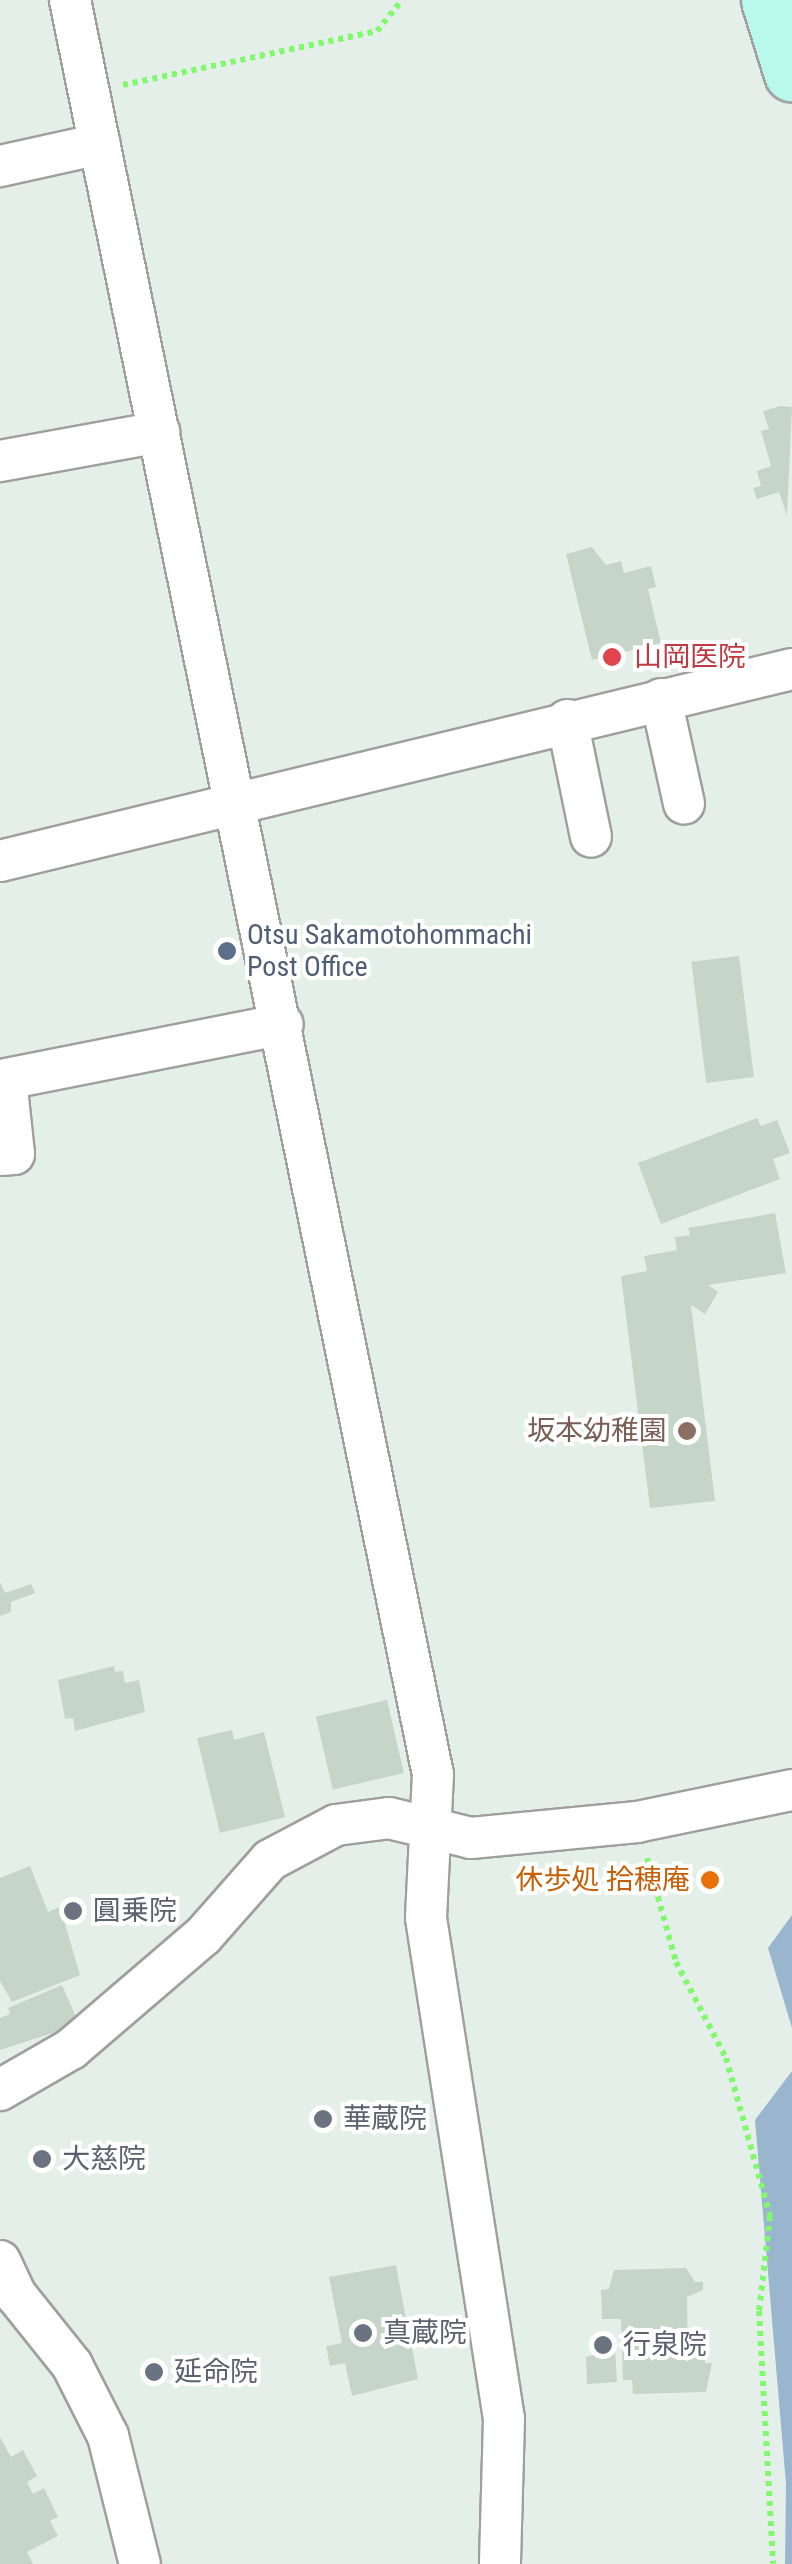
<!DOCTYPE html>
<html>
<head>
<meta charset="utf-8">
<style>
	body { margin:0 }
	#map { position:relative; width:792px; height:2564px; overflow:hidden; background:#e5efe9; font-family:"Roboto Condensed","Noto Sans JP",sans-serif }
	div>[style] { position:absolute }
	.forest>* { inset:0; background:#9ab6ce }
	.building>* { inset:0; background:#c5d6c8; transform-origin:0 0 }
	.path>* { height:6px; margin-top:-3px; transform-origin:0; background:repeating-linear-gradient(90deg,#81f86d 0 5px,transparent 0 10px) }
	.roads { filter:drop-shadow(2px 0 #9f9f9f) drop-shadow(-2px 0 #9f9f9f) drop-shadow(0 2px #9f9f9f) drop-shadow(0 -2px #9f9f9f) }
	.minor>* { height:40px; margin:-20px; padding:0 20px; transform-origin:20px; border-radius:20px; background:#fff }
	.secondary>* { height:55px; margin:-27.5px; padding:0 27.5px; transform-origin:27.5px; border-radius:27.5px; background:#b9f9ec }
	.dots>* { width:28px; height:28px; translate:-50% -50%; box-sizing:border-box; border:5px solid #fff; border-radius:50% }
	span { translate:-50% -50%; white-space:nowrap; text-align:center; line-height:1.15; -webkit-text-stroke:8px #fff; paint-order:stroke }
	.health-label { font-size:28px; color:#be3a42 }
	.left { translate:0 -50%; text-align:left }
	.service-label { font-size:28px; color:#4e5e75 }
	.education-label { font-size:28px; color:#785e54 }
	.right { translate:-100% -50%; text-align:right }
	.food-label { font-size:28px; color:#c56008 }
	.worship-label { font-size:28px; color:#5b616d }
</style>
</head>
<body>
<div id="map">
	<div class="forest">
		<i style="clip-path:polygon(792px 1915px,792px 2028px,768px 1948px)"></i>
		<i style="clip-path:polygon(792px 2071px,792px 2564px,785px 2564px,786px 2484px,755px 2120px)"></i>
	</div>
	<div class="building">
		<i style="clip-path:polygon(780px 406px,792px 407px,787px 516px,779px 492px,757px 499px,753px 488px,761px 486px,757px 471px,771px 466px,761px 431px,769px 429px,763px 411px)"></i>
		<i style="clip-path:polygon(592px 547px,606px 565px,621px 561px,624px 573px,651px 566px,656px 587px,648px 589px,661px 643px,592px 660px,566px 554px)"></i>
		<i style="left:739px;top:956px;width:122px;height:48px;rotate:83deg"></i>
		<i style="clip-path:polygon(757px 1118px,761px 1126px,777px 1120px,790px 1153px,773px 1159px,780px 1179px,661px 1224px,638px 1163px)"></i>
		<i style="clip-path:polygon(775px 1213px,786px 1273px,708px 1285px,718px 1292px,705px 1314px,691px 1305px,715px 1501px,650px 1508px,621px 1276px,647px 1271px,644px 1256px,677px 1250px,675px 1237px,690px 1235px,688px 1228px)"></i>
		<i style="clip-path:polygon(0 1582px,5px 1593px,31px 1584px,35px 1593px,11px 1602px,11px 1612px,0 1616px)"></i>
		<i style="clip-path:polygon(114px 1666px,115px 1672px,123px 1671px,125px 1683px,139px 1680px,145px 1712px,75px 1731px,73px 1718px,65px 1719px,58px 1680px)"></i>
		<i style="left:387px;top:1700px;width:75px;height:73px;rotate:77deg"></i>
		<i style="clip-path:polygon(232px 1730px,234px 1740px,264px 1732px,285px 1817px,220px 1833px,197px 1738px)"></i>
		<i style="clip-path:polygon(30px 1866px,48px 1912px,60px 1907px,80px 1975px,12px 2002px,0 1981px,0 1878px)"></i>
		<i style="clip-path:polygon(62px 1985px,77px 2019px,74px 2026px,0 2050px,0 2018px,10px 2014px,8px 2008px)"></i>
		<i style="clip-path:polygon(396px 2265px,406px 2319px,424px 2316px,429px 2344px,412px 2347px,418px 2379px,352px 2396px,345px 2363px,330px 2366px,326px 2346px,342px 2343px,329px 2277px)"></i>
		<i style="clip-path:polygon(686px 2268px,695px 2282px,703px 2282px,703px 2290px,687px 2297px,688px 2351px,705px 2350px,705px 2363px,712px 2363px,706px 2392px,633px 2394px,632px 2380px,623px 2380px,621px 2319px,602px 2319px,601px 2290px,609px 2289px,614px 2270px)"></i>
		<i style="clip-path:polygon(615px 2349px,617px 2382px,587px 2384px,586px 2357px)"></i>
		<i style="clip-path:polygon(0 2437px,11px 2457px,23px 2450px,37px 2476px,27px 2482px,33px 2494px,44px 2488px,58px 2517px,50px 2521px,58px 2536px,27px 2552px,33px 2564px,0 2564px)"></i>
	</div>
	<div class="path">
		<i style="left:123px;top:85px;width:260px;rotate:-12deg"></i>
		<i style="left:377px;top:31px;width:40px;rotate:-51deg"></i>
		<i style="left:647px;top:1858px;width:108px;rotate:74.4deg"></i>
		<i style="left:676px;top:1962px;width:108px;rotate:62.5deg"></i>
		<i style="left:726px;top:2058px;width:164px;rotate:74.4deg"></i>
		<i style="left:770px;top:2216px;width:96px;rotate:96.6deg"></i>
		<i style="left:759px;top:2311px;width:253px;rotate:86.8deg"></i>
	</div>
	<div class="roads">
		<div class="minor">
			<i style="left:70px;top:0;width:1811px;rotate:78.44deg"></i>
			<i style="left:433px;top:1774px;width:144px;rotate:92.8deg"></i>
			<i style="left:426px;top:1918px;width:507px;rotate:81.15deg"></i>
			<i style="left:504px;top:2419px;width:145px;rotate:91.6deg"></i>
			<i style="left:0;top:166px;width:102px;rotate:-12.4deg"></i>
			<i style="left:0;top:461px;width:162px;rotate:-10.3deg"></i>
			<i style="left:661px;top:699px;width:107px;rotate:77.6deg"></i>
			<i style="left:567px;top:720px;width:119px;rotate:78.4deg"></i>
			<i style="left:0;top:861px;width:815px;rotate:-13.63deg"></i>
			<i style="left:0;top:1155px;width:14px;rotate:-4deg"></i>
			<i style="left:14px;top:1154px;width:75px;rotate:-96.1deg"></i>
			<i style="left:6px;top:1079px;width:282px;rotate:-11.2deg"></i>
			<i style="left:0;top:2090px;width:82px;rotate:-30deg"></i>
			<i style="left:71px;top:2049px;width:174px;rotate:-40.6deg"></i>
			<i style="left:203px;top:1936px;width:101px;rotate:-48.6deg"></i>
			<i style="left:270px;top:1860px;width:75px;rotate:-27.9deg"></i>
			<i style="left:336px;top:1825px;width:53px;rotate:-7.5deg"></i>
			<i style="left:389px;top:1818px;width:84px;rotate:13.7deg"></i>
			<i style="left:471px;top:1838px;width:167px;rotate:-5.5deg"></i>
			<i style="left:637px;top:1822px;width:158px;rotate:-11.7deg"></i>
			<i style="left:0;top:2261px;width:38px;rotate:65deg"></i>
			<i style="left:16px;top:2295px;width:90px;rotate:51.3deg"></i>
			<i style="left:72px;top:2365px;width:80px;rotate:63.1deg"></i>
			<i style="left:108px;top:2436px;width:132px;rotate:76deg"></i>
		</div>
		<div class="secondary">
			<i style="left:769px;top:0;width:77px;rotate:72.7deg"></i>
		</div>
	</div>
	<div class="dots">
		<i style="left:612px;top:657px;background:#e0444e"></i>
		<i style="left:227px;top:951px;background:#5c6f8a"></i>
		<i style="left:687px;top:1431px;background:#8d6e63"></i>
		<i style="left:710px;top:1880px;background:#e8710a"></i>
		<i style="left:73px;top:1911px;background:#6b7280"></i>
		<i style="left:323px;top:2119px;background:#6b7280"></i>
		<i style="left:42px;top:2159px;background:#6b7280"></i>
		<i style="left:363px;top:2333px;background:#6b7280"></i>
		<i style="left:603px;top:2345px;background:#6b7280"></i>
		<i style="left:154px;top:2372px;background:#6b7280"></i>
	</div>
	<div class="health-label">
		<span class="left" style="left:634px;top:657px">山岡医院</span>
	</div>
	<div class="service-label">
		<span class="left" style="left:247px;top:951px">Otsu Sakamotohommachi<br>Post Office</span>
	</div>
	<div class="education-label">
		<span class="right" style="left:667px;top:1431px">坂本幼稚園</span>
	</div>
	<div class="food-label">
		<span class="right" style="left:690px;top:1880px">休歩処 拾穂庵</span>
	</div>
	<div class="worship-label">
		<span class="left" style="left:93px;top:1911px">圓乗院</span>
		<span class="left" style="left:343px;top:2119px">華蔵院</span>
		<span class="left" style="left:62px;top:2159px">大慈院</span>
		<span class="left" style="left:383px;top:2333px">真蔵院</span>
		<span class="left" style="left:623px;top:2345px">行泉院</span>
		<span class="left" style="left:174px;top:2372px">延命院</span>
	</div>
</div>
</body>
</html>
